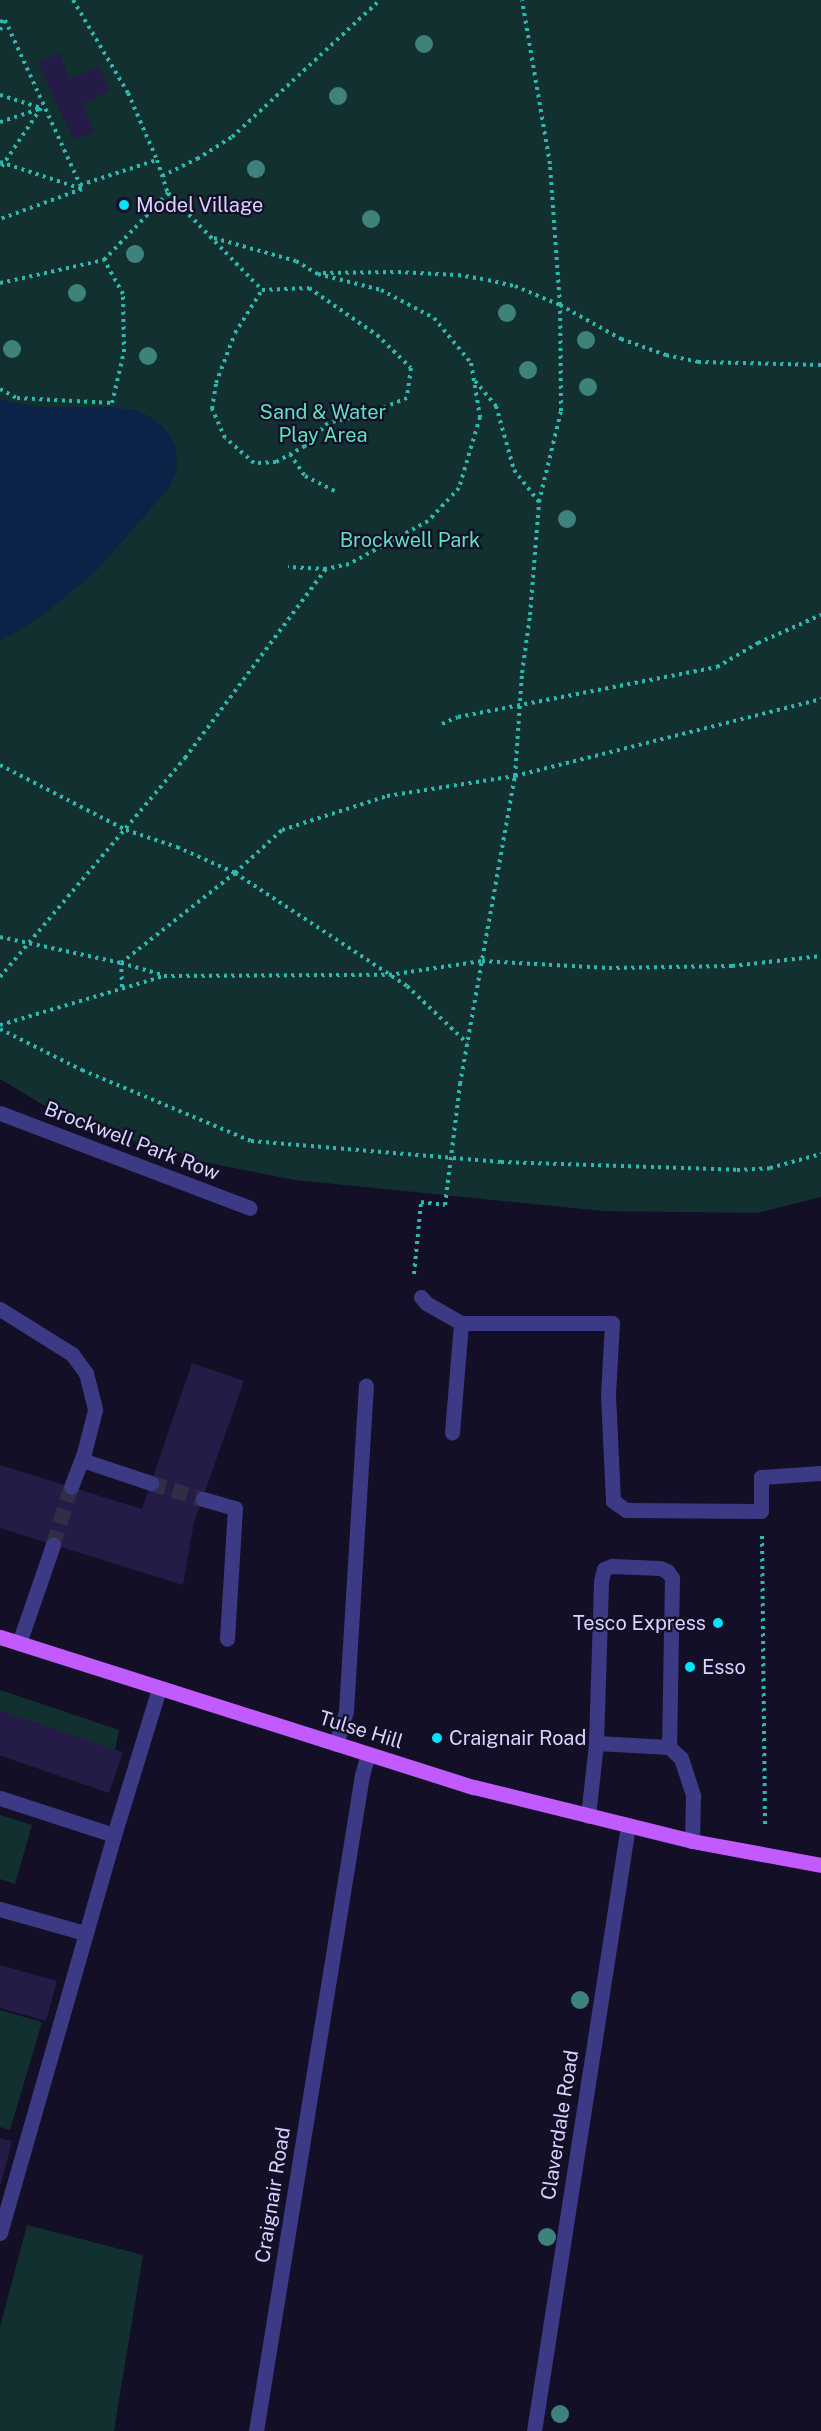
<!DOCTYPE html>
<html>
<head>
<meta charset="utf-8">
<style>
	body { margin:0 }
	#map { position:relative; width:821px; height:2431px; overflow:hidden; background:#130f26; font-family:"Public Sans",sans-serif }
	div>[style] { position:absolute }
	.green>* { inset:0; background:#12302f }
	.water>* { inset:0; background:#0c2248 }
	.building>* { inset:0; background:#241b47; transform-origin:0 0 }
	.minor-tunnel>* { height:15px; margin-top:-7.5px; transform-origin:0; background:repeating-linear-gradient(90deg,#312d47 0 15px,transparent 0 23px) }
	.path>* { height:4px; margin-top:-2px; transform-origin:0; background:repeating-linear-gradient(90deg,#2fb8b0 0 3px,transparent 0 7.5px) }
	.minor>* { height:15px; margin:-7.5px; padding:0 7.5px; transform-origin:7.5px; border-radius:7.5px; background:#3d3a85 }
	.major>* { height:15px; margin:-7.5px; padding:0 7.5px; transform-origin:7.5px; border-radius:7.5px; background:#c25bff }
	.trees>* { width:18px; height:18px; margin:-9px; border-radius:50%; background:#3d827b }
	.dots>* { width:16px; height:16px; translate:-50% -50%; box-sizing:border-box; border:3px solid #130f26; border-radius:50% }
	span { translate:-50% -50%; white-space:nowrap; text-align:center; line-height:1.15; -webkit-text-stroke:4.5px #130f26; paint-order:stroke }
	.poi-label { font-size:20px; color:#d9d4ff }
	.left { translate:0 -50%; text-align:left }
	.right { translate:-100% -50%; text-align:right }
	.park-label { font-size:20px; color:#5fe0c0 }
	.street-label { font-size:20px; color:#d9d4ff }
</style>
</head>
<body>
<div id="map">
	<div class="green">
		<i style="clip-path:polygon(0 0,821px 0,821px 1197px,757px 1213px,603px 1211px,295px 1180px,188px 1159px,65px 1118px,0 1079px)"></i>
		<i style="clip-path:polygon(0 1690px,119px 1730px,114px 1755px,0 1715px)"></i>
		<i style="clip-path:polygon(0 1815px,32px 1825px,15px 1884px,0 1879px)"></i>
		<i style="clip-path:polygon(0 2010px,42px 2022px,10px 2130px,0 2127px)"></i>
		<i style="clip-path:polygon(27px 2225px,143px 2255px,114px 2431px,0 2431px,0 2327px)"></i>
	</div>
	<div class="water">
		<i style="clip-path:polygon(0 400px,37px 407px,111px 407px,139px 411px,155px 420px,170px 435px,176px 449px,177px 469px,169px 488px,97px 570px,46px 613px,0 642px)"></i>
	</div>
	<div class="building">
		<i style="clip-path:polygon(59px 53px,70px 79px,98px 66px,110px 91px,83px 104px,94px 132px,74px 141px,38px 63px)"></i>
		<i style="clip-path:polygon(192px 1363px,244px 1381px,194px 1522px,183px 1585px,0 1528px,0 1465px,142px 1509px)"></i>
		<i style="left:0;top:1710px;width:130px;height:43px;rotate:19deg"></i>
		<i style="clip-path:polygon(0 1965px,57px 1981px,46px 2021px,0 2008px)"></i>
		<i style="clip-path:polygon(0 2138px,12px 2141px,1px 2184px,0 2184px)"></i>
	</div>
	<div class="minor-tunnel">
		<i style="left:151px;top:1483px;width:54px;rotate:17.1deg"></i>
		<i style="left:53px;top:1545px;width:61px;rotate:-72.8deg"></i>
	</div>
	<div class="path">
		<i style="left:73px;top:0;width:108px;rotate:59.4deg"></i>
		<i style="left:128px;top:93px;width:73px;rotate:66.6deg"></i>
		<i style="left:157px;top:160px;width:35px;rotate:72deg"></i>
		<i style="left:168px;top:193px;width:135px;rotate:45.9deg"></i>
		<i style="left:0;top:22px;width:5px;rotate:-22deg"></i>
		<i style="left:5px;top:20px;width:186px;rotate:65.5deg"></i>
		<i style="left:82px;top:189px;width:87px;rotate:159.9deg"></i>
		<i style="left:0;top:30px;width:11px;rotate:-63deg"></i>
		<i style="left:0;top:95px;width:43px;rotate:17.6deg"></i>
		<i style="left:41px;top:108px;width:73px;rotate:123.9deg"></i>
		<i style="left:0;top:122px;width:41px;rotate:-18.4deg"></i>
		<i style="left:0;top:162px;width:86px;rotate:18.2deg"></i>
		<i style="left:162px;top:176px;width:39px;rotate:-26deg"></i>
		<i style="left:197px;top:159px;width:41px;rotate:-32.2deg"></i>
		<i style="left:232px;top:137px;width:202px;rotate:-42.8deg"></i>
		<i style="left:80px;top:185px;width:81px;rotate:-18deg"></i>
		<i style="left:214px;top:238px;width:85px;rotate:15.7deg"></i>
		<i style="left:296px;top:261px;width:26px;rotate:31deg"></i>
		<i style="left:318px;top:274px;width:65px;rotate:14.3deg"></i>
		<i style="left:381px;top:290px;width:60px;rotate:27.8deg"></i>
		<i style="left:434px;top:318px;width:58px;rotate:50.6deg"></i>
		<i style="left:471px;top:363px;width:55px;rotate:80.5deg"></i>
		<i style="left:480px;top:417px;width:74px;rotate:106.5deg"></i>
		<i style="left:459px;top:488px;width:45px;rotate:133.2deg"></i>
		<i style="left:428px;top:521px;width:90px;rotate:151.4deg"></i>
		<i style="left:349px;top:564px;width:24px;rotate:168deg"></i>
		<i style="left:326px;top:569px;width:38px;rotate:-177deg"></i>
		<i style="left:323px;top:273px;width:75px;rotate:-0.8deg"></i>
		<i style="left:398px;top:272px;width:60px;rotate:2.9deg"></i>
		<i style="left:458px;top:275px;width:30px;rotate:9deg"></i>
		<i style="left:488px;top:280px;width:28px;rotate:13deg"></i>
		<i style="left:515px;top:286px;width:49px;rotate:22.9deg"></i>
		<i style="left:560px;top:305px;width:70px;rotate:29.1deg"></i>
		<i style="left:621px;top:339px;width:48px;rotate:19.6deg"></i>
		<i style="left:666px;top:355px;width:33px;rotate:12deg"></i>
		<i style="left:698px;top:362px;width:123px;rotate:1.4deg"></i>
		<i style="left:0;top:283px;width:107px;rotate:-12.5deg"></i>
		<i style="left:104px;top:260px;width:93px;rotate:-46.3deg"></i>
		<i style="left:309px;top:288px;width:83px;rotate:34.7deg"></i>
		<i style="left:377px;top:335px;width:47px;rotate:44.1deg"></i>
		<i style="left:411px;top:368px;width:30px;rotate:98deg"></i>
		<i style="left:407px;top:398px;width:45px;rotate:158deg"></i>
		<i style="left:365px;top:415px;width:38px;rotate:168deg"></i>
		<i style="left:328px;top:423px;width:33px;rotate:135deg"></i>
		<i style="left:305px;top:446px;width:33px;rotate:151deg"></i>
		<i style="left:276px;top:462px;width:22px;rotate:177deg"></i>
		<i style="left:254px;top:463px;width:38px;rotate:-139deg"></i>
		<i style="left:225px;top:438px;width:32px;rotate:-114deg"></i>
		<i style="left:212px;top:409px;width:26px;rotate:-81deg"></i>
		<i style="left:216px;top:383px;width:53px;rotate:-69.2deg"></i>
		<i style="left:235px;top:333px;width:51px;rotate:-57.9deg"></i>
		<i style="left:262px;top:290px;width:47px;rotate:-2.4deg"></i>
		<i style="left:475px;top:381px;width:33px;rotate:50deg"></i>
		<i style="left:496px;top:406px;width:66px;rotate:74.3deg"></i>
		<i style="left:514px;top:470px;width:41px;rotate:52deg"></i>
		<i style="left:0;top:389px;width:19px;rotate:28deg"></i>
		<i style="left:17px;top:398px;width:95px;rotate:3deg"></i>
		<i style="left:112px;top:403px;width:52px;rotate:-76.8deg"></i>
		<i style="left:124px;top:352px;width:58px;rotate:-91deg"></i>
		<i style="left:123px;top:294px;width:39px;rotate:-119deg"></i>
		<i style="left:290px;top:454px;width:27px;rotate:56deg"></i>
		<i style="left:305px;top:476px;width:37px;rotate:27deg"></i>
		<i style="left:442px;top:724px;width:17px;rotate:-24deg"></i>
		<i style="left:458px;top:717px;width:264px;rotate:-10.9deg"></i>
		<i style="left:717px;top:667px;width:48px;rotate:-30.3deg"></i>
		<i style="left:758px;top:643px;width:69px;rotate:-24deg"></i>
		<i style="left:0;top:765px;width:142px;rotate:27.3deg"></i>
		<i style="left:126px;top:830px;width:54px;rotate:18.4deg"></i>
		<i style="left:177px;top:847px;width:64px;rotate:24.1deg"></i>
		<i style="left:235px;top:873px;width:206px;rotate:33.3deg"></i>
		<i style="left:407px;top:986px;width:83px;rotate:43.5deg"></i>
		<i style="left:0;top:937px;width:124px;rotate:12.1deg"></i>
		<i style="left:121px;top:963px;width:44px;rotate:15.9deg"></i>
		<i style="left:0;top:977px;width:287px;rotate:-49.8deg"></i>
		<i style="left:185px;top:758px;width:236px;rotate:-53.3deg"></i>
		<i style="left:122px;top:987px;width:24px;rotate:-92deg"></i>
		<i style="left:121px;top:963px;width:145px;rotate:-38.3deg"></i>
		<i style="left:235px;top:873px;width:64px;rotate:-42.5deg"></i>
		<i style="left:282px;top:830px;width:110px;rotate:-17.9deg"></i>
		<i style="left:387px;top:796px;width:130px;rotate:-8.9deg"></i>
		<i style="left:515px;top:776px;width:316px;rotate:-14.1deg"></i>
		<i style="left:0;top:1025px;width:171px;rotate:-16.6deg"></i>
		<i style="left:164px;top:976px;width:225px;rotate:-0.3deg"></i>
		<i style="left:389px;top:975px;width:94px;rotate:-8.6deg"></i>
		<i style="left:482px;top:961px;width:127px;rotate:3.2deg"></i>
		<i style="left:609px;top:968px;width:123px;rotate:-0.9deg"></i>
		<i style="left:732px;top:966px;width:90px;rotate:-6.4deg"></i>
		<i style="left:0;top:1029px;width:92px;rotate:26.6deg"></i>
		<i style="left:82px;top:1070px;width:183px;rotate:22.8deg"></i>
		<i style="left:251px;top:1141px;width:251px;rotate:4.8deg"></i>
		<i style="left:501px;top:1162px;width:236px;rotate:1.9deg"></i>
		<i style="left:737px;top:1170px;width:33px;rotate:-3deg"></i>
		<i style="left:770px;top:1168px;width:53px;rotate:-15.4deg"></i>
		<i style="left:414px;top:1274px;width:72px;rotate:-84.4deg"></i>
		<i style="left:421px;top:1202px;width:24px;rotate:7deg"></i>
		<i style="left:445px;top:1205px;width:122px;rotate:-82.9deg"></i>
		<i style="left:460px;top:1084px;width:313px;rotate:-79.9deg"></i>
		<i style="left:515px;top:776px;width:103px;rotate:-86.1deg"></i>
		<i style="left:522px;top:673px;width:59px;rotate:-82.1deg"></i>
		<i style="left:530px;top:615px;width:113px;rotate:-85.4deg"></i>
		<i style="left:539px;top:502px;width:94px;rotate:-76.4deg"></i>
		<i style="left:561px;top:411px;width:106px;rotate:-90.5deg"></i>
		<i style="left:560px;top:305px;width:141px;rotate:-94.1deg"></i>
		<i style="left:550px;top:164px;width:166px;rotate:-99.7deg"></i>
		<i style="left:762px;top:1536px;width:292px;rotate:89.4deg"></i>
	</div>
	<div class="minor">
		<i style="left:0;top:1113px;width:267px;rotate:20.8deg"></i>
		<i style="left:421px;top:1297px;width:8px;rotate:50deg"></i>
		<i style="left:426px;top:1303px;width:40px;rotate:29.7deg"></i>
		<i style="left:461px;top:1323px;width:110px;rotate:94.7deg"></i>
		<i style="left:0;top:1309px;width:85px;rotate:32deg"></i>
		<i style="left:72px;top:1354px;width:24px;rotate:54deg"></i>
		<i style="left:86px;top:1373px;width:38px;rotate:76deg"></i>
		<i style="left:95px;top:1410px;width:44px;rotate:104.3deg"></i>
		<i style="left:84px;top:1453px;width:36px;rotate:111deg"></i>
		<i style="left:461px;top:1323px;width:151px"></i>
		<i style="left:612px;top:1323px;width:72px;rotate:93.2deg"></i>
		<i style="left:608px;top:1395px;width:106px;rotate:87.3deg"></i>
		<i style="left:613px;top:1501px;width:16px;rotate:35deg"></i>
		<i style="left:626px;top:1510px;width:135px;rotate:0.4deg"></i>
		<i style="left:761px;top:1511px;width:34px;rotate:-90deg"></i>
		<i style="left:761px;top:1477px;width:60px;rotate:-3.8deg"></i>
		<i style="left:82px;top:1460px;width:73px;rotate:18.4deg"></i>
		<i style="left:203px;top:1499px;width:33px;rotate:16deg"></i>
		<i style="left:235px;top:1508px;width:131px;rotate:93.5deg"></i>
		<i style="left:19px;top:1643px;width:104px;rotate:-70.9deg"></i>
		<i style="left:596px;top:1743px;width:73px;rotate:3.1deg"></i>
		<i style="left:669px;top:1747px;width:16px;rotate:43deg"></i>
		<i style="left:681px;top:1758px;width:40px;rotate:72deg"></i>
		<i style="left:693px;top:1796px;width:45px;rotate:91.3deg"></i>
		<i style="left:336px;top:1744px;width:34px;rotate:-73deg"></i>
		<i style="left:346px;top:1711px;width:326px;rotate:-86.5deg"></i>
		<i style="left:0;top:1798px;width:120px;rotate:18deg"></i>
		<i style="left:588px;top:1816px;width:73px;rotate:-83.7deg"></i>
		<i style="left:596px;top:1743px;width:162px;rotate:-88.2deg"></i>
		<i style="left:601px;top:1581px;width:12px;rotate:-76deg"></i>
		<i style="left:604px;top:1569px;width:9px;rotate:-21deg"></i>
		<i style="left:612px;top:1566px;width:48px;rotate:2.4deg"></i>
		<i style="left:660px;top:1568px;width:8px;rotate:23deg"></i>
		<i style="left:667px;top:1571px;width:9px;rotate:54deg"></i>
		<i style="left:672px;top:1578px;width:169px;rotate:91deg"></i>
		<i style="left:0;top:1909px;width:88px;rotate:15.8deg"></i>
		<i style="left:0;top:2233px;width:414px;rotate:-74deg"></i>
		<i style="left:114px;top:1835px;width:153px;rotate:-72.9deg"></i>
		<i style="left:256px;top:2431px;width:665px;rotate:-80.82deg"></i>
		<i style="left:362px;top:1775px;width:22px;rotate:-74deg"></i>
		<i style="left:534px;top:2431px;width:612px;rotate:-81.17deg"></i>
	</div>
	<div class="major">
		<i style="left:0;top:1637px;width:497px;rotate:17.6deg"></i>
		<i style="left:474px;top:1787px;width:225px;rotate:13.9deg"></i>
		<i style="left:692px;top:1841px;width:131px;rotate:10.5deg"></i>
	</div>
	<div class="trees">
		<i style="left:424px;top:44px"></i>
		<i style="left:338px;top:96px"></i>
		<i style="left:256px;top:169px"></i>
		<i style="left:371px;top:219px"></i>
		<i style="left:135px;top:254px"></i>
		<i style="left:77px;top:293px"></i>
		<i style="left:507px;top:313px"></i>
		<i style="left:586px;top:340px"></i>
		<i style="left:12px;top:349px"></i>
		<i style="left:148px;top:356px"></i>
		<i style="left:528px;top:370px"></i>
		<i style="left:588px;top:387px"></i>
		<i style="left:567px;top:519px"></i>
		<i style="left:580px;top:2000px"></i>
		<i style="left:547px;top:2237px"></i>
		<i style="left:560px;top:2414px"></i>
	</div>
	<div class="dots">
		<i style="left:124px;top:205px;background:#00e5ff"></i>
		<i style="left:718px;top:1623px;background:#00e5ff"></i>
		<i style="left:690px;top:1667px;background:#00e5ff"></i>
		<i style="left:437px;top:1738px;background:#00e5ff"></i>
	</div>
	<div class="poi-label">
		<span class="left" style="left:136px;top:205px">Model Village</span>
		<span class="right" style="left:706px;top:1623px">Tesco Express</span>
		<span class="left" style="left:702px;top:1667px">Esso</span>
		<span class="left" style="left:449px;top:1738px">Craignair Road</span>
	</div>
	<div class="park-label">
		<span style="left:323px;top:424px">Sand &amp; Water<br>Play Area</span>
		<span style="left:410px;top:540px">Brockwell Park</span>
	</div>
	<div class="street-label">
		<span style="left:132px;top:1141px;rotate:21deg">Brockwell Park Row</span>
		<span style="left:361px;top:1730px;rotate:17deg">Tulse Hill</span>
		<span style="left:560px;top:2125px;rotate:-81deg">Claverdale Road</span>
		<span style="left:273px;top:2195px;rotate:-81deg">Craignair Road</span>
	</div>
</div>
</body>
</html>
